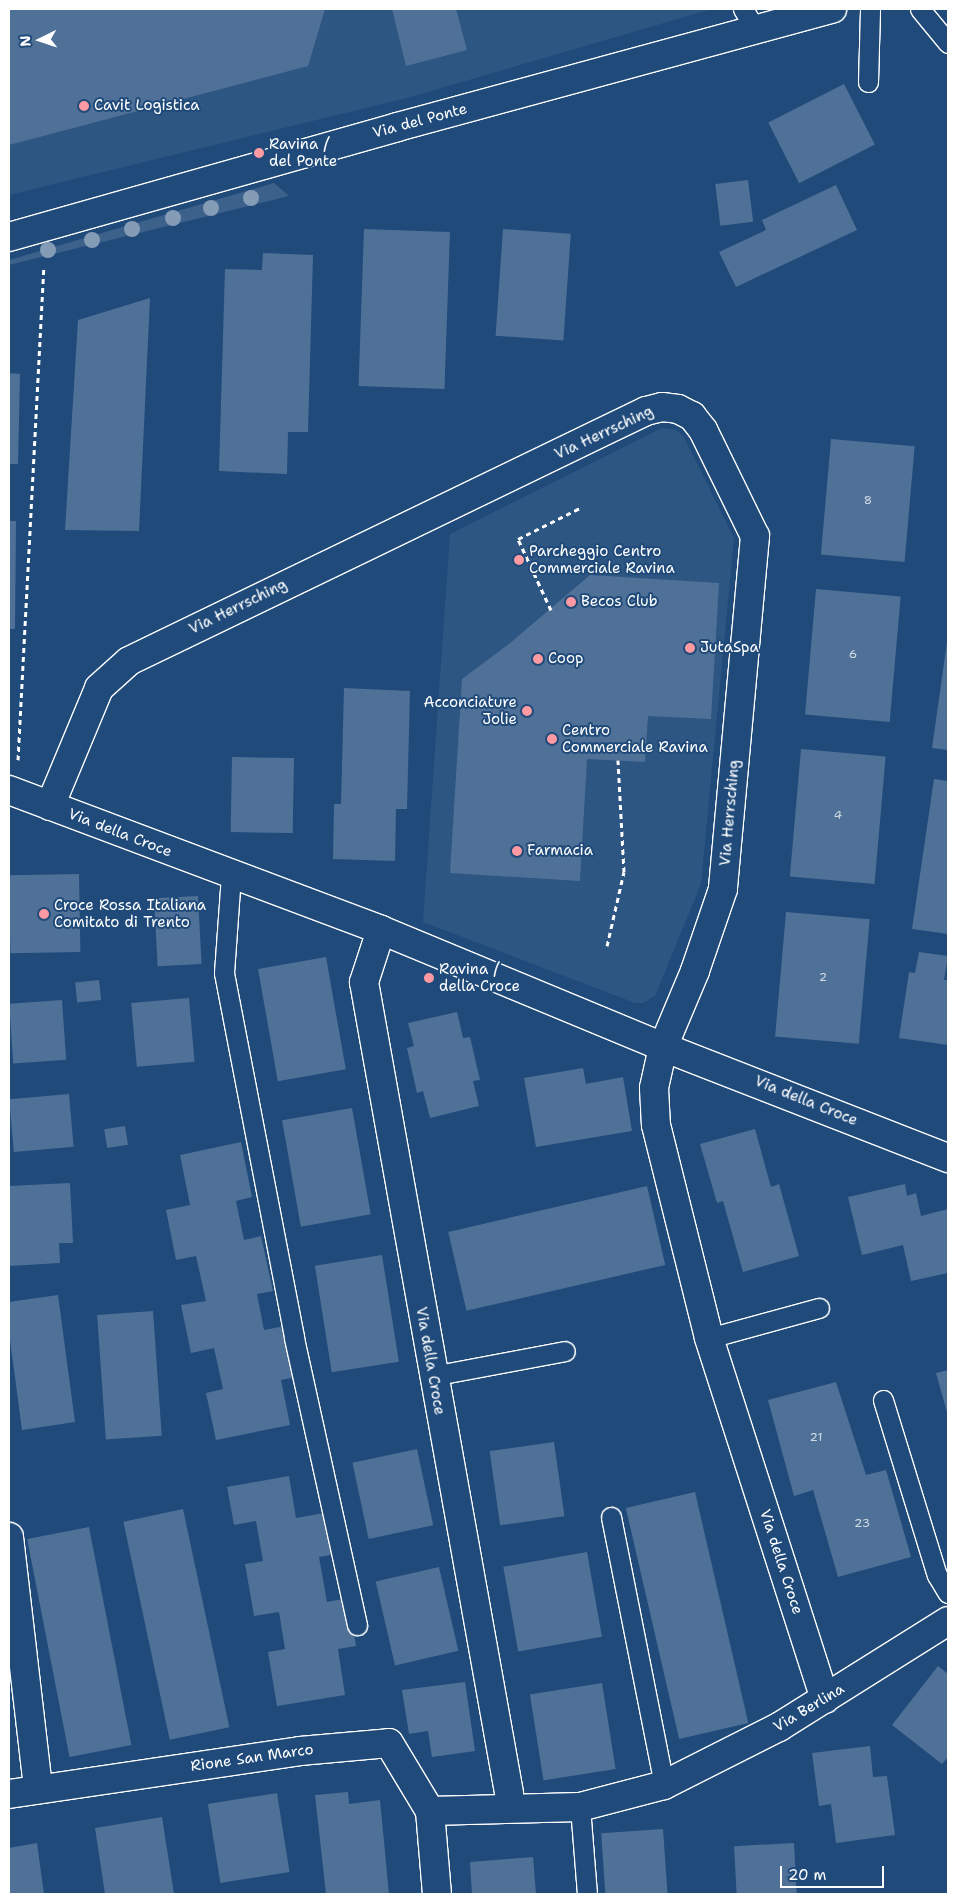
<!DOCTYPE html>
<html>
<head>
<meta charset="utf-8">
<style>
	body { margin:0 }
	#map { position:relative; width:957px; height:1903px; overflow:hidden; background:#1f4a7a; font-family:"Shantell Sans",sans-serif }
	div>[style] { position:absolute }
	.built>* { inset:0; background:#2e5683 }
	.green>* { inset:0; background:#3c618b }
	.building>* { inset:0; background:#507197; transform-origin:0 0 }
	.path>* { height:3px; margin-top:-1.5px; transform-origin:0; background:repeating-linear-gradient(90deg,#fff 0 5px,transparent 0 9px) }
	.roads { filter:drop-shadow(1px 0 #fff) drop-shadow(-1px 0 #fff) drop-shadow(0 1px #fff) drop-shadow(0 -1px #fff) }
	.service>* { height:19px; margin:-9.5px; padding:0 9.5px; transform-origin:9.5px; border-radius:9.5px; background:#1f4a7a }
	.minor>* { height:28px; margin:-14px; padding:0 14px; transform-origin:14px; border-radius:14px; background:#1f4a7a }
	.tertiary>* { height:28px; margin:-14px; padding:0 14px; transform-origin:14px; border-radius:14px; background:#1f4a7a }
	.trees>* { width:16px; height:16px; margin:-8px; border-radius:50%; background:#859cb6 }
	.dots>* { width:14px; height:14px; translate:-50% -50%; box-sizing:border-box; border:2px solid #1f4a7a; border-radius:50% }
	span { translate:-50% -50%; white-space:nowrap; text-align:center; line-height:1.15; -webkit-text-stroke:4px #1f4a7a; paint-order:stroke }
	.number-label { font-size:12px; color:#d3dce5 }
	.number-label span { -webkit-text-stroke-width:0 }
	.poi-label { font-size:15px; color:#fff }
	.left { translate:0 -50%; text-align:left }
	.right { translate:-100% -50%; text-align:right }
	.street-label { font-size:15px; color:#fff }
	.frame { position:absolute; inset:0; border:10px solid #fff; pointer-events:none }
	.north { position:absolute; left:15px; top:15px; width:50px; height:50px; -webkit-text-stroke:4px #1f4a7a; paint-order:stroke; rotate:266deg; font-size:14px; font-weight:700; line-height:20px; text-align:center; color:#fff }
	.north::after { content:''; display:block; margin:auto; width:18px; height:22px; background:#fff; clip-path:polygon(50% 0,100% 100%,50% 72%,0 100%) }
	.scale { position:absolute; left:780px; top:1866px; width:104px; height:22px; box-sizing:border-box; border:2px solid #fff; border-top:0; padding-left:6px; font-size:15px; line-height:18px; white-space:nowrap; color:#fff; -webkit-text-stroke:4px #1f4a7a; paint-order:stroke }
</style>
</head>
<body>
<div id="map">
	<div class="built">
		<i style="clip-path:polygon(9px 9px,712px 9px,407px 98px,9px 195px)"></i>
		<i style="clip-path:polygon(662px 428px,676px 430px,684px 437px,734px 538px,701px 884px,655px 996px,643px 1003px,635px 1003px,423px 922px,450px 534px)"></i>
	</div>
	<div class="green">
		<i style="clip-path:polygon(274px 183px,289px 196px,9px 265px,9px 260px)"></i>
	</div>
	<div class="building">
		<i style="clip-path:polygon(9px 9px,325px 9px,308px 66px,9px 145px)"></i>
		<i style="clip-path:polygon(392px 9px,456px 9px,467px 50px,406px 66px)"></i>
		<i style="left:844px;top:84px;width:68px;height:85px;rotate:63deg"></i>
		<i style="left:748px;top:180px;width:42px;height:33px;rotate:83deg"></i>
		<i style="clip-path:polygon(836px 185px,857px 230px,736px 287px,719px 252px,766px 230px,762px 220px)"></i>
		<i style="left:364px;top:229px;width:86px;height:157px;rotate:2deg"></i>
		<i style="left:503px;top:229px;width:68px;height:107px;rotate:4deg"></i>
		<i style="clip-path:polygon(263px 253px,313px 255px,308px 432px,288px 432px,287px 474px,219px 471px,225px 269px,262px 270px)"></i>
		<i style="clip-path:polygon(150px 298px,139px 531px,65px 530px,78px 320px)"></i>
		<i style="clip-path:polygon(9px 373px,20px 374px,18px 464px,9px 464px)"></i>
		<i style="left:831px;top:439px;width:84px;height:116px;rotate:5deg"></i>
		<i style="clip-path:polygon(9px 521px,16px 521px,15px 629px,9px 629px)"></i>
		<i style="clip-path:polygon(590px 575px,719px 583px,711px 719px,648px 716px,645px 762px,587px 759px,580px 881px,450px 873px,462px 679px,509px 644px)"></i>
		<i style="left:816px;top:589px;width:85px;height:126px;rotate:5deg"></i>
		<i style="clip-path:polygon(947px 642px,948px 642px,948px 750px,932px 748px)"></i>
		<i style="clip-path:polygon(344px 688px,410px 691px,407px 809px,396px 809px,395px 861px,333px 859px,334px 804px,341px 804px)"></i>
		<i style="left:801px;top:749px;width:85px;height:128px;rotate:5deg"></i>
		<i style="left:232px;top:757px;width:62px;height:75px;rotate:1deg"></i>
		<i style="clip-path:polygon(934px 779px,948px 781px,948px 934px,912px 929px)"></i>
		<i style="left:79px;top:874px;width:78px;height:70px;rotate:89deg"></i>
		<i style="left:198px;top:896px;width:68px;height:44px;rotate:87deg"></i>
		<i style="left:786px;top:912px;width:84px;height:125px;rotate:5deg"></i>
		<i style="clip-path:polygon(919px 952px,948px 956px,944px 980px,948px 980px,948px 1045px,899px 1038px,909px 972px,915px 973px)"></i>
		<i style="left:326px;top:957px;width:114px;height:69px;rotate:80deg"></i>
		<i style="left:99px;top:980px;width:20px;height:24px;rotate:84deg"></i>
		<i style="left:189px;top:998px;width:64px;height:58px;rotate:85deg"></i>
		<i style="left:62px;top:1000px;width:60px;height:53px;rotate:86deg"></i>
		<i style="clip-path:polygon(457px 1012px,463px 1038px,470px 1037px,480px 1080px,473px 1081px,479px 1106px,430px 1118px,423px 1091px,417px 1093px,407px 1048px,414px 1046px,408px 1023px)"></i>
		<i style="clip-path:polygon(583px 1068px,586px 1084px,623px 1077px,632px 1131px,536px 1147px,524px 1078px)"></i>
		<i style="left:69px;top:1094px;width:53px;height:60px;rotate:85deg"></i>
		<i style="left:352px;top:1108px;width:108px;height:71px;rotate:80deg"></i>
		<i style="left:125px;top:1126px;width:19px;height:21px;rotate:81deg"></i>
		<i style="clip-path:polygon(755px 1129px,771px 1187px,779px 1184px,799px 1256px,743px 1272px,723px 1201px,717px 1203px,700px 1144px)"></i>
		<i style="clip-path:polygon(241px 1142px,252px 1197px,236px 1201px,244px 1240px,261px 1236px,273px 1291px,257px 1294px,264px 1330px,285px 1326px,296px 1377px,281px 1380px,290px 1425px,216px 1440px,206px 1393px,223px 1389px,214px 1348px,191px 1353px,181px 1305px,206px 1301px,196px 1256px,176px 1260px,166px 1210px,190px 1205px,180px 1155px)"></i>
		<i style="clip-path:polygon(70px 1183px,73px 1243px,59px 1243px,60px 1263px,9px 1266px,9px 1186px)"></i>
		<i style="clip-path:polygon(905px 1184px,907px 1196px,916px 1193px,921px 1216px,948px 1209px,948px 1273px,911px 1281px,903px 1245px,862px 1255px,848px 1197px)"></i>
		<i style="left:647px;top:1186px;width:81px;height:204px;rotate:77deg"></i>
		<i style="left:382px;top:1255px;width:108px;height:68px;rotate:81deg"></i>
		<i style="clip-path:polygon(58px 1295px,75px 1422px,22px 1430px,9px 1332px,9px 1302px)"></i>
		<i style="left:153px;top:1311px;width:125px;height:56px;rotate:86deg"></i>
		<i style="clip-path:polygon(948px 1370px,948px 1416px,936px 1373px)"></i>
		<i style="clip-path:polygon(836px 1382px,866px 1475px,886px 1470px,911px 1557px,838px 1577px,813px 1490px,794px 1496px,768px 1400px)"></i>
		<i style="left:554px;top:1442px;width:75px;height:65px;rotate:82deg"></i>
		<i style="left:417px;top:1449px;width:78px;height:66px;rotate:78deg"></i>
		<i style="clip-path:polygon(289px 1476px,296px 1518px,329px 1512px,336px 1554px,319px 1557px,327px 1602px,348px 1598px,356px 1646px,338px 1649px,345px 1695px,277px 1706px,268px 1652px,285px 1649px,279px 1612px,254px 1616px,245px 1564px,263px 1561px,256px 1521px,234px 1525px,227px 1487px)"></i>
		<i style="left:695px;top:1492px;width:237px;height:71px;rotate:77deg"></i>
		<i style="left:183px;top:1509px;width:223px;height:61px;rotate:78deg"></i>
		<i style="left:89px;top:1527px;width:222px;height:63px;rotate:79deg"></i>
		<i style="left:587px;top:1552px;width:86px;height:85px;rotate:80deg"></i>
		<i style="left:439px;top:1567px;width:86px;height:65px;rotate:77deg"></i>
		<i style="clip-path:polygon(938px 1666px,948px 1674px,948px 1757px,942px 1764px,892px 1725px)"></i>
		<i style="clip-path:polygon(465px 1682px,475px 1751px,432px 1757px,428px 1731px,409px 1734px,402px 1690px)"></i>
		<i style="left:602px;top:1683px;width:87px;height:73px;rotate:81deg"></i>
		<i style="clip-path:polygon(870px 1746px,873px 1777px,887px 1776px,895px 1835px,836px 1843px,831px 1804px,819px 1806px,812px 1753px)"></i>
		<i style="clip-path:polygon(348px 1792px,349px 1804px,380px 1800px,389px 1894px,326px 1894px,315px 1795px)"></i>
		<i style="left:277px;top:1793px;width:80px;height:70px;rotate:81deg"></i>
		<i style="clip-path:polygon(162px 1817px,174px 1894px,105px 1894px,95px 1828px)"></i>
		<i style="left:663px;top:1829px;width:65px;height:62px;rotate:86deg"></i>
		<i style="clip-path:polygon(37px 1843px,44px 1894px,9px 1894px,9px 1848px)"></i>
		<i style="left:794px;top:1843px;width:51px;height:60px;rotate:87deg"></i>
		<i style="clip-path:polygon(533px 1857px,536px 1894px,472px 1894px,470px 1862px)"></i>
	</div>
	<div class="path">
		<i style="left:551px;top:610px;width:78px;rotate:-114.9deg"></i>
		<i style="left:518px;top:539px;width:69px;rotate:-26.6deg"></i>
		<i style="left:18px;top:760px;width:495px;rotate:-87deg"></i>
		<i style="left:607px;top:946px;width:76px;rotate:-77.1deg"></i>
		<i style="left:624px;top:872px;width:112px;rotate:-93.1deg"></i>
	</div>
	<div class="roads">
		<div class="service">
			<i style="left:743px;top:9px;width:25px;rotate:58deg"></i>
			<i style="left:920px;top:9px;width:44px;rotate:50.5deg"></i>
			<i style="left:868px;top:82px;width:73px;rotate:-88.4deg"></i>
			<i style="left:231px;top:875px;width:98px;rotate:94.1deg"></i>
			<i style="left:224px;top:973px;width:372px;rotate:79.1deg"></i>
			<i style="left:294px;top:1338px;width:294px;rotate:77.6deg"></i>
			<i style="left:709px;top:1338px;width:114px;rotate:-15.3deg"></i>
			<i style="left:432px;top:1376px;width:135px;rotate:-10.6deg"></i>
			<i style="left:883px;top:1400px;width:183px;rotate:72.9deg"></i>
			<i style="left:937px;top:1575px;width:21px;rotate:59deg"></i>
			<i style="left:611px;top:1517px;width:273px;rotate:78.8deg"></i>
			<i style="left:580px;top:1807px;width:87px;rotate:85.4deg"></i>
		</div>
		<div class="minor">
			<i style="left:50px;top:806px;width:128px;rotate:-67.4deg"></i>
			<i style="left:99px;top:688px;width:40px;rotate:-42deg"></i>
			<i style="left:129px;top:661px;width:574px;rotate:-25.81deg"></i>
			<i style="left:646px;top:411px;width:16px;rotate:-14deg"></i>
			<i style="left:662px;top:407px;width:16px;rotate:7deg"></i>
			<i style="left:678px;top:409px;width:16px;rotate:27deg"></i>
			<i style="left:692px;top:416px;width:18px;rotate:52deg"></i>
			<i style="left:703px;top:430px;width:118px;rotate:63.9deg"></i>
			<i style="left:755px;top:536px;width:354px;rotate:95.2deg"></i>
			<i style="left:723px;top:889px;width:87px;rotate:108.9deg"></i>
			<i style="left:695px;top:971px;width:82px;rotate:112.8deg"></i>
			<i style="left:663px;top:1047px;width:42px;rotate:102.4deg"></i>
			<i style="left:654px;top:1088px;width:37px;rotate:87deg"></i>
			<i style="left:656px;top:1125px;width:219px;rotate:76deg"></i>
			<i style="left:709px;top:1338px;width:379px;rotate:72.2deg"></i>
			<i style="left:381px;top:930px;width:55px;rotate:108.1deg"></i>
			<i style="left:364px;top:982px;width:824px;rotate:79.86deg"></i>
			<i style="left:9px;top:1537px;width:254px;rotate:83.4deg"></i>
			<i style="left:9px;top:1794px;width:294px;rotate:-8.4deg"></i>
			<i style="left:300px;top:1751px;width:89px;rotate:-5.1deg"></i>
			<i style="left:389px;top:1743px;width:79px;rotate:58.9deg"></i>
			<i style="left:430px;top:1811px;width:83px;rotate:85.2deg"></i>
			<i style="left:430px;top:1811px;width:150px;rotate:-1.5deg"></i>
			<i style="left:580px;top:1807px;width:87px;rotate:-14.7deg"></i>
			<i style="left:664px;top:1785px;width:129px;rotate:-26.8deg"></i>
			<i style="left:779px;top:1727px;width:199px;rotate:-32.1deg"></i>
		</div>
		<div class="tertiary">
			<i style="left:9px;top:237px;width:403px;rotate:-15.8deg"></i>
			<i style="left:397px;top:127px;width:451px;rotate:-15.2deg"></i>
			<i style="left:9px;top:790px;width:397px;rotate:20.6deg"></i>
			<i style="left:381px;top:930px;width:305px;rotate:22.5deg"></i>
			<i style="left:663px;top:1047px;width:306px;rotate:21.3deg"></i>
		</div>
	</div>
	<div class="trees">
		<i style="left:251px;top:198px"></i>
		<i style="left:211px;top:208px"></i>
		<i style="left:173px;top:218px"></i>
		<i style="left:132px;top:229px"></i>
		<i style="left:92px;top:240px"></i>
		<i style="left:48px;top:250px"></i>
	</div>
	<div class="dots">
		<i style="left:84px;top:106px;background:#ff9aa2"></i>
		<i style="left:259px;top:153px;background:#ff9aa2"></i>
		<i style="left:519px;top:560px;background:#ff9aa2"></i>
		<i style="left:571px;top:602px;background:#ff9aa2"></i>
		<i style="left:690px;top:648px;background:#ff9aa2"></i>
		<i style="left:538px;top:659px;background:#ff9aa2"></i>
		<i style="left:527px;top:711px;background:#ff9aa2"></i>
		<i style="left:552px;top:739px;background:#ff9aa2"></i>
		<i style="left:517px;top:851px;background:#ff9aa2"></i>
		<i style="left:44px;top:914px;background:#ff9aa2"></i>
		<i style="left:429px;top:978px;background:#ff9aa2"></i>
	</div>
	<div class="number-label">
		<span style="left:868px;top:501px">8</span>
		<span style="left:853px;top:655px">6</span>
		<span style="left:838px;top:816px">4</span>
		<span style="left:823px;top:978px">2</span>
		<span style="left:816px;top:1438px">21</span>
		<span style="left:862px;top:1524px">23</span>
	</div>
	<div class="poi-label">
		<span class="left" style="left:94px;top:106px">Cavit Logistica</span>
		<span class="left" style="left:269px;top:153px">Ravina /<br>del Ponte</span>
		<span class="left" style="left:529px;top:560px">Parcheggio Centro<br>Commerciale Ravina</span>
		<span class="left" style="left:581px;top:602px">Becos Club</span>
		<span class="left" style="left:700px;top:648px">JutaSpa</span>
		<span class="left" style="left:548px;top:659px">Coop</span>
		<span class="right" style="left:517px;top:711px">Acconciature<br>Jolie</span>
		<span class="left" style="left:562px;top:739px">Centro<br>Commerciale Ravina</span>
		<span class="left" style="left:527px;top:851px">Farmacia</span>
		<span class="left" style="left:54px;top:914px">Croce Rossa Italiana<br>Comitato di Trento</span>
		<span class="left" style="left:439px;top:978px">Ravina /<br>della Croce</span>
	</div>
	<div class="street-label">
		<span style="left:420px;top:121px;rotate:-15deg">Via del Ponte</span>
		<span style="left:604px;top:433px;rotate:-25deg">Via Herrsching</span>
		<span style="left:238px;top:607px;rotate:-26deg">Via Herrsching</span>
		<span style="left:730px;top:813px;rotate:-85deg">Via Herrsching</span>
		<span style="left:120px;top:833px;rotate:21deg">Via della Croce</span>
		<span style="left:806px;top:1101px;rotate:22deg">Via della Croce</span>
		<span style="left:430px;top:1361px;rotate:80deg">Via della Croce</span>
		<span style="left:781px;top:1562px;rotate:72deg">Via della Croce</span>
		<span style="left:809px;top:1708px;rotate:-31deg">Via Berlina</span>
		<span style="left:252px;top:1758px;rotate:-8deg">Rione San Marco</span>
	</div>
	<div class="frame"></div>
	<div class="north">N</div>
	<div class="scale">20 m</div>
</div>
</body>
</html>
